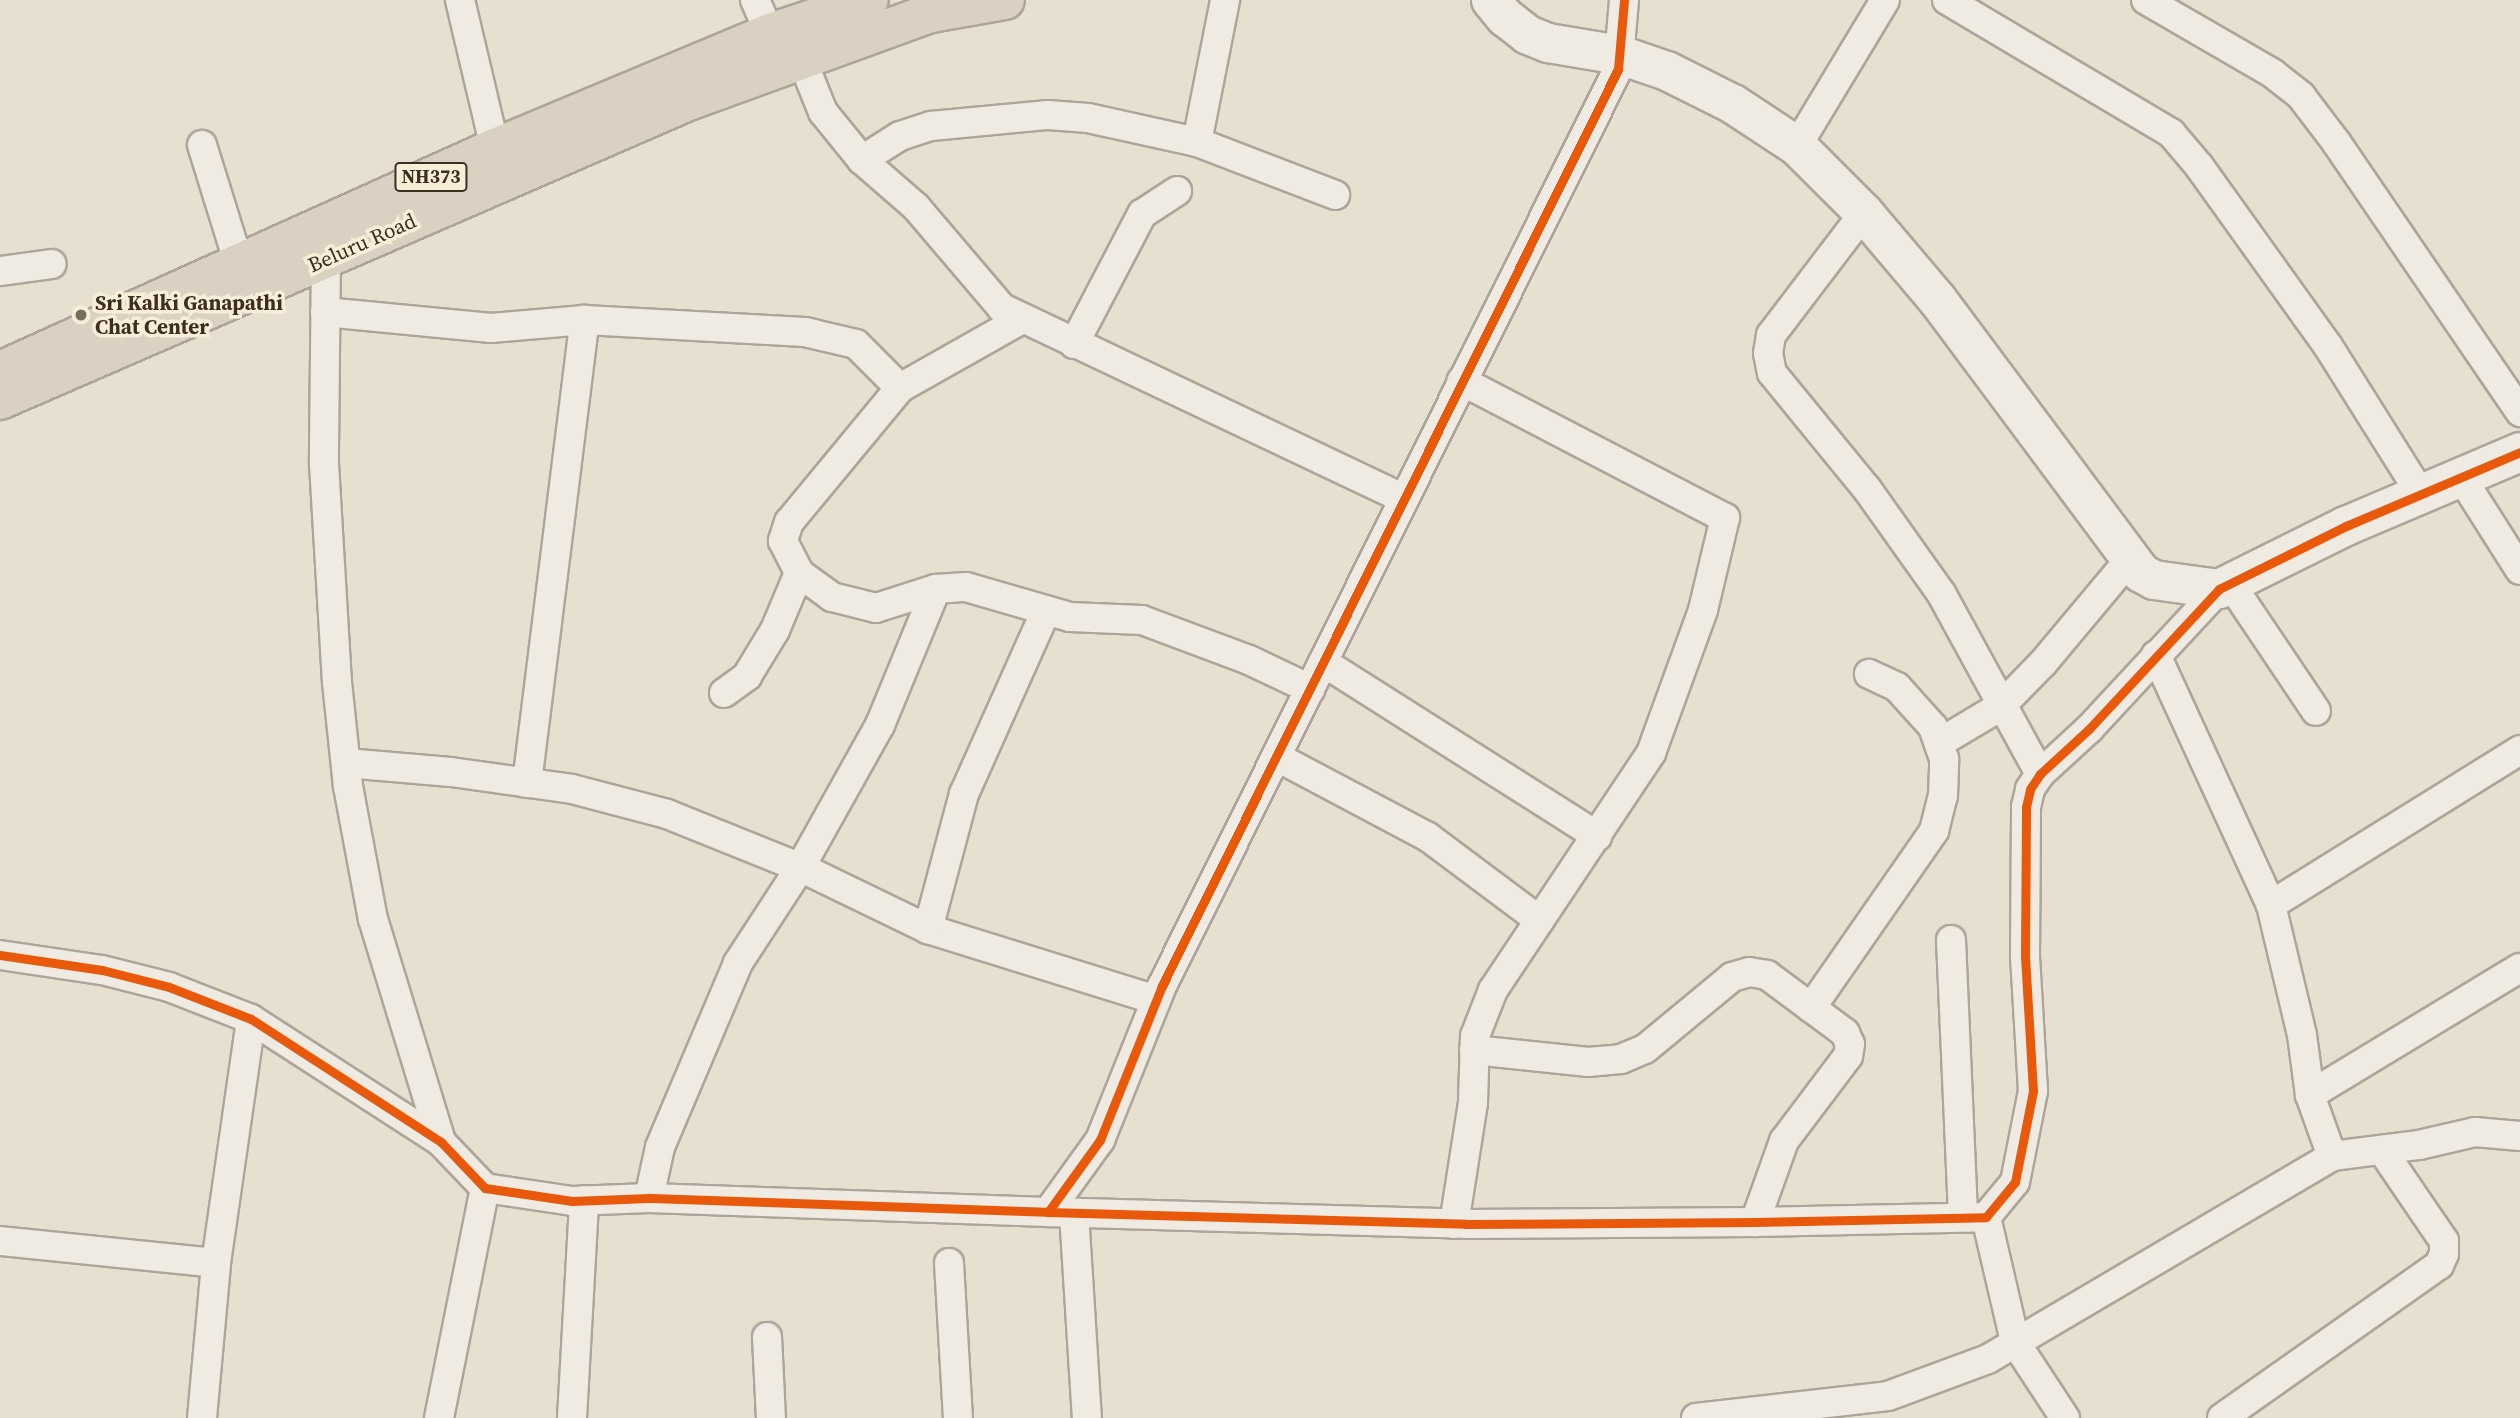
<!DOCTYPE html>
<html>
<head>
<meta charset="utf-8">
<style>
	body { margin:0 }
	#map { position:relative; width:2520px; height:1418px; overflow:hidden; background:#e7e0d1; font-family:"Source Serif 4",serif }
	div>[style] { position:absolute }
	.roads { filter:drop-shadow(2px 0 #ada599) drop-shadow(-2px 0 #ada599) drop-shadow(0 2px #ada599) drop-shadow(0 -2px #ada599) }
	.street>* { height:28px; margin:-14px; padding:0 14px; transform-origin:14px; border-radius:14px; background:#efebe3 }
	.secondary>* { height:38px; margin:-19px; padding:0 19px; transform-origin:19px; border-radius:19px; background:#efebe3 }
	.highway>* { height:38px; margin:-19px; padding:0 19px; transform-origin:19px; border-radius:19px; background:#dad1c2 }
	.cycleway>* { height:9px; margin:-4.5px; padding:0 4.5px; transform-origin:4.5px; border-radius:4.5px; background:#e8590c }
	.dots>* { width:19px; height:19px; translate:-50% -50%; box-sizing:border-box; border:4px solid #f7eed8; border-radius:50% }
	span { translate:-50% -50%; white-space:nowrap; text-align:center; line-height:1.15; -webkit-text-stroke:7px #f7eed8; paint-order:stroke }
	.shield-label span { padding:2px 5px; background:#f7eed8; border:2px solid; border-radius:5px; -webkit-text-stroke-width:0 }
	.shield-label { font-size:19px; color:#3d2e20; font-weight:700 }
	.street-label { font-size:21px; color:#3d2e20 }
	.poi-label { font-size:21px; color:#3d2e20; font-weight:700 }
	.left { translate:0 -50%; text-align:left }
</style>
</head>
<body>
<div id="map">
	<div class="roads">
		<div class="street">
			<i style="left:460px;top:0;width:152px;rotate:76.7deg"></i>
			<i style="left:755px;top:0;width:36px;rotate:66deg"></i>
			<i style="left:1947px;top:0;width:261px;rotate:30.7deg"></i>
			<i style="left:2171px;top:133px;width:43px;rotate:49.7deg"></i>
			<i style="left:2199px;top:166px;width:221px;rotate:54.4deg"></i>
			<i style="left:2328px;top:346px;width:175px;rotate:57.9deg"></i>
			<i style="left:2146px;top:0;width:146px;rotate:30.1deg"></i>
			<i style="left:2272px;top:73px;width:37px;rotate:38deg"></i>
			<i style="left:2301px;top:96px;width:58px;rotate:52.7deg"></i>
			<i style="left:2336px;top:142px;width:327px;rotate:55.7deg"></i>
			<i style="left:802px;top:60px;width:56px;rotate:68deg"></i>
			<i style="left:823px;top:112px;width:62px;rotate:50.9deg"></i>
			<i style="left:862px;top:160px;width:72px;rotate:41deg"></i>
			<i style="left:916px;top:207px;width:133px;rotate:49.6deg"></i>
			<i style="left:1002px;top:308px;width:444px;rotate:25.4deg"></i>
			<i style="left:1197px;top:142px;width:145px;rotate:-78.8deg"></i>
			<i style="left:202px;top:145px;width:125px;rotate:72.7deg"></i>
			<i style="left:1797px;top:146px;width:170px;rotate:-58.9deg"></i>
			<i style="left:862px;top:160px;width:45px;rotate:-32.3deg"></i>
			<i style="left:900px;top:136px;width:33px;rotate:-18deg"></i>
			<i style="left:931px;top:126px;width:118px;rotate:-5.4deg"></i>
			<i style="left:1048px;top:115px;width:40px;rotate:4.3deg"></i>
			<i style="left:1088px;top:118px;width:112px;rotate:12.4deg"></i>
			<i style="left:1197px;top:142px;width:148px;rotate:21deg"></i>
			<i style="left:1864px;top:213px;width:153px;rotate:127.3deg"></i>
			<i style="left:1771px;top:335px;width:18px;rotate:99deg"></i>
			<i style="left:1768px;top:353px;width:20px;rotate:79deg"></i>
			<i style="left:1772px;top:373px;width:150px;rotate:50.7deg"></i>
			<i style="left:1867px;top:489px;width:128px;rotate:54.6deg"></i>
			<i style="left:1941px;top:593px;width:206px;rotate:61.3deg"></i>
			<i style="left:326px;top:259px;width:205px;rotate:90.6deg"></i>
			<i style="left:324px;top:464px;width:218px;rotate:86.6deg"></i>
			<i style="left:337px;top:682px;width:105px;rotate:84deg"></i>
			<i style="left:348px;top:786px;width:135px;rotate:79.4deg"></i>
			<i style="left:373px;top:919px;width:233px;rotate:73deg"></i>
			<i style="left:0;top:271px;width:52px;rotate:-7.7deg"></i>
			<i style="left:325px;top:312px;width:167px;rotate:5.5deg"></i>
			<i style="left:491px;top:328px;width:94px;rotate:-4.9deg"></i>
			<i style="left:585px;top:320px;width:220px;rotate:3.1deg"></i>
			<i style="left:805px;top:332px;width:52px;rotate:13.2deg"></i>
			<i style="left:856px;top:344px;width:62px;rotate:45deg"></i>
			<i style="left:1022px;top:319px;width:140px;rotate:150.5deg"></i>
			<i style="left:900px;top:388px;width:174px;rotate:129.6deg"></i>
			<i style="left:789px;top:522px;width:20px;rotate:108deg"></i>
			<i style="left:783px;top:541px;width:36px;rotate:63deg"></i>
			<i style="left:799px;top:573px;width:41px;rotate:36deg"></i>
			<i style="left:832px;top:597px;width:45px;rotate:14deg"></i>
			<i style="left:876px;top:608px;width:63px;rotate:-17.6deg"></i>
			<i style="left:936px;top:589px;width:30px;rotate:-4deg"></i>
			<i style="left:966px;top:587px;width:108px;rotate:16.1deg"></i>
			<i style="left:1070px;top:617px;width:72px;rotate:2.4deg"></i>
			<i style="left:1142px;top:620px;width:114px;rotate:20.5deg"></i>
			<i style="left:1249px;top:660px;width:68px;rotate:25.4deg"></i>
			<i style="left:1074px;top:344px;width:147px;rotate:-62.4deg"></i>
			<i style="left:1142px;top:214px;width:42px;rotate:-33.3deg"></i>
			<i style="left:2461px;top:477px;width:110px;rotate:57.6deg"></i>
			<i style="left:2230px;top:583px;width:154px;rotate:56.1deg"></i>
			<i style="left:2156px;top:655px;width:275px;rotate:65.3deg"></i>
			<i style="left:2271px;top:905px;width:134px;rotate:76.6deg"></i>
			<i style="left:2302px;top:1035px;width:61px;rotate:82.4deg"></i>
			<i style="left:2310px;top:1095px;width:65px;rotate:70.2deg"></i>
			<i style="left:1323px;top:662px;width:325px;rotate:32.4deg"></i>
			<i style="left:724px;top:693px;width:29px;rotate:-36deg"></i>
			<i style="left:747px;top:676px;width:54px;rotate:-58.7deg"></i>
			<i style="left:775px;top:630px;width:62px;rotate:-67.2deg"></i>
			<i style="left:1939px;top:743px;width:72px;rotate:-30.8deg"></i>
			<i style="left:2001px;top:706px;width:60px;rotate:-45.7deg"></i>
			<i style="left:2043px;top:663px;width:136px;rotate:-50.1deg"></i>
			<i style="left:1277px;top:757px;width:171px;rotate:27.9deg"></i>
			<i style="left:1428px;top:837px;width:139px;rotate:36.8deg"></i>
			<i style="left:346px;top:763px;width:105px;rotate:4.9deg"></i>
			<i style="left:451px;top:772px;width:122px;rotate:8deg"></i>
			<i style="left:572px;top:789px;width:98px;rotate:14.7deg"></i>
			<i style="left:667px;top:814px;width:150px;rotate:21.9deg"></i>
			<i style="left:806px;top:870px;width:136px;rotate:25.8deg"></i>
			<i style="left:928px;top:929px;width:239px;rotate:17.3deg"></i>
			<i style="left:527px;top:783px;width:467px;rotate:-82.9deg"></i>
			<i style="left:2271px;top:905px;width:293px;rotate:-31.9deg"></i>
			<i style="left:928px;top:929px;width:140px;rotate:-75.1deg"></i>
			<i style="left:964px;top:794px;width:201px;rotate:-65.9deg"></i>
			<i style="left:1951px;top:940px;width:277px;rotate:87.5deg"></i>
			<i style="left:0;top:955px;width:103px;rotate:8.4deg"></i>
			<i style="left:102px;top:970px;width:69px;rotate:14.2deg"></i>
			<i style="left:169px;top:987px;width:88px;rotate:21.3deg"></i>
			<i style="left:251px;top:1019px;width:226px;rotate:32.9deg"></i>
			<i style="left:441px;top:1142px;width:64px;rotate:46.3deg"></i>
			<i style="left:485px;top:1188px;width:88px;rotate:8.5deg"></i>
			<i style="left:572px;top:1201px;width:77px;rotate:-2.2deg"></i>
			<i style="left:649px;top:1198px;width:399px;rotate:2deg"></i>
			<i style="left:1048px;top:1212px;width:89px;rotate:-54.2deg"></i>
			<i style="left:1100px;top:1140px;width:166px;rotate:-68.1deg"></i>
			<i style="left:1162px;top:986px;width:1024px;rotate:-63.56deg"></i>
			<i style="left:1618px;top:69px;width:69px;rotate:-85deg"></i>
			<i style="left:1811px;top:1008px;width:216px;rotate:-55.2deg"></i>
			<i style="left:1934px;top:831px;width:36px;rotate:-76deg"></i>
			<i style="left:1943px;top:796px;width:37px;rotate:-88deg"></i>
			<i style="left:1944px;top:759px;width:34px;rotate:-109deg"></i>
			<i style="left:1933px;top:727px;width:54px;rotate:-132deg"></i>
			<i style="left:1897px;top:687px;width:31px;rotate:-155deg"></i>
			<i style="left:1474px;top:1050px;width:115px;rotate:6deg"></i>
			<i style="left:1588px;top:1062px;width:33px;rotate:-5deg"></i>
			<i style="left:1621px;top:1059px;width:26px;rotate:-23deg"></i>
			<i style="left:1645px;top:1049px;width:113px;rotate:-39.6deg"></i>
			<i style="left:1732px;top:977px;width:18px;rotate:-16deg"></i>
			<i style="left:1749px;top:972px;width:18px;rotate:9deg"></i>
			<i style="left:1767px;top:975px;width:97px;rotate:36.6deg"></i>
			<i style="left:1845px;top:1033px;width:12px;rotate:66deg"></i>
			<i style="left:1850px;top:1044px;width:12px;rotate:99deg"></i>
			<i style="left:1848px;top:1056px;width:106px;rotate:127deg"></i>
			<i style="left:1784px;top:1141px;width:86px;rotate:109.7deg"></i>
			<i style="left:2310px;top:1095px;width:245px;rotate:-31.2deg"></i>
			<i style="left:649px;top:1198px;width:52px;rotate:-77.8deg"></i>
			<i style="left:660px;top:1147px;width:200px;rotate:-67deg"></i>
			<i style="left:738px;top:963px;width:113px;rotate:-56.9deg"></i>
			<i style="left:800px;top:868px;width:164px;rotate:-60.8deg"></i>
			<i style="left:880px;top:725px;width:147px;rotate:-67.6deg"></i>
			<i style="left:1048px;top:1212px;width:418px;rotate:1.6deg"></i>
			<i style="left:1466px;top:1224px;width:289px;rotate:-0.4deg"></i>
			<i style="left:1755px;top:1222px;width:231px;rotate:-1.2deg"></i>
			<i style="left:1986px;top:1217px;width:45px;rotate:-50.4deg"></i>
			<i style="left:2015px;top:1182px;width:93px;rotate:-78.8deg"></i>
			<i style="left:2033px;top:1091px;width:135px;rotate:-93.4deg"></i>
			<i style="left:2025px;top:956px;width:149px;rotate:-89.6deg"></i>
			<i style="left:2026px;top:807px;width:18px;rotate:-77deg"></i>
			<i style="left:2030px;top:789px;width:18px;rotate:-56deg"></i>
			<i style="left:2040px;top:774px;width:67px;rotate:-42.6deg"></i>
			<i style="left:2089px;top:729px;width:191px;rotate:-47.1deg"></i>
			<i style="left:1074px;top:1213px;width:205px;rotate:86.4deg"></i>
			<i style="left:1986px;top:1217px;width:128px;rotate:76.9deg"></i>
			<i style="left:2015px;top:1342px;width:91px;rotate:56.7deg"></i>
			<i style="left:1454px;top:1224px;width:122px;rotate:-81.1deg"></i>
			<i style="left:1473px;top:1103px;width:67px;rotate:-88.3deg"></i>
			<i style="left:1475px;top:1036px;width:49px;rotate:-68.6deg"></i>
			<i style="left:1493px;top:990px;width:285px;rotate:-56.3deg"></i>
			<i style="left:1651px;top:753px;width:152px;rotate:-70deg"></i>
			<i style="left:1703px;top:610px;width:95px;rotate:-76.6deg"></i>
			<i style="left:1725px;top:518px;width:297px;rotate:-152.5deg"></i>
			<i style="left:0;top:1241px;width:217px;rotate:5.8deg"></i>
			<i style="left:949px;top:1263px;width:155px;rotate:86.7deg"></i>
			<i style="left:767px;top:1337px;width:81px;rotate:87.2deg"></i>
			<i style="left:202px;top:1418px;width:156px;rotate:-84.8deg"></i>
			<i style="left:216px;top:1263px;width:246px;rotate:-81.8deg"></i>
			<i style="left:439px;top:1418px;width:235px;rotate:-78.7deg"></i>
			<i style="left:572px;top:1418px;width:218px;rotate:-86.8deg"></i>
			<i style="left:1696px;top:1418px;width:193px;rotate:-6.5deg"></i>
			<i style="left:1888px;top:1396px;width:107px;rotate:-20.3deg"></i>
			<i style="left:1988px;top:1359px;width:399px;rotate:-30.5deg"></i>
			<i style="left:2332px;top:1156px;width:88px;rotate:-7.2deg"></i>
			<i style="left:2419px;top:1145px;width:57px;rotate:-13.1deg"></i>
			<i style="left:2475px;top:1132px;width:45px;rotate:5.1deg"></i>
			<i style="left:2222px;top:1418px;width:266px;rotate:-35.2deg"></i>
			<i style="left:2439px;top:1265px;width:12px;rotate:-66deg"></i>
			<i style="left:2444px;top:1254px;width:13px;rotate:-90deg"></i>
			<i style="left:2444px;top:1241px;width:110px;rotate:-124.3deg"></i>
		</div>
		<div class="secondary">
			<i style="left:1491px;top:0;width:22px;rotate:51deg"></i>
			<i style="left:1505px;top:17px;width:29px;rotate:38deg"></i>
			<i style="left:1528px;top:35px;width:22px;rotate:22deg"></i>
			<i style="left:1548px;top:43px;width:73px;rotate:9.5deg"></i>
			<i style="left:1620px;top:55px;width:50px;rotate:18.8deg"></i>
			<i style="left:1667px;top:71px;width:74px;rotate:26.6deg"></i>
			<i style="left:1733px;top:104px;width:77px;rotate:33.3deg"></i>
			<i style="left:1797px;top:146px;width:95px;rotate:45deg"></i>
			<i style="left:1864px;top:213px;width:113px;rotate:49.7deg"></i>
			<i style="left:1937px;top:299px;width:342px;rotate:53.3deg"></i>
			<i style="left:2141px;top:573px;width:15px;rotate:28deg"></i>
			<i style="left:2154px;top:580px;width:66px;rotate:7.9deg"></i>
			<i style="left:2219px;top:589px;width:142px;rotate:-26.4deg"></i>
			<i style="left:2346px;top:526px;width:189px;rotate:-23deg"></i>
		</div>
		<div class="highway">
			<i style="left:0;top:371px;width:543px;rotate:-24.25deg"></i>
			<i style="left:495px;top:148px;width:298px;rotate:-22.7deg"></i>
			<i style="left:770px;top:33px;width:104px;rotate:-18.4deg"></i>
			<i style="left:0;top:400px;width:748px;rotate:-23.48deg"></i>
			<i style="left:686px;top:102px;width:261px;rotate:-20deg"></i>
			<i style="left:931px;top:13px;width:75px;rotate:-10deg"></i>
		</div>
	</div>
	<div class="cycleway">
		<i style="left:0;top:955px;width:103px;rotate:8.4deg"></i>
		<i style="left:102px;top:970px;width:69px;rotate:14.2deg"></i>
		<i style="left:169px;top:987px;width:88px;rotate:21.3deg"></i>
		<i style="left:251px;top:1019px;width:226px;rotate:32.9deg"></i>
		<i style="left:441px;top:1142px;width:64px;rotate:46.3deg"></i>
		<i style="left:485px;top:1188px;width:88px;rotate:8.5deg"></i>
		<i style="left:572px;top:1201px;width:77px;rotate:-2.2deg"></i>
		<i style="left:649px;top:1198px;width:399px;rotate:2deg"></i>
		<i style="left:1048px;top:1212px;width:89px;rotate:-54.2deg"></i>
		<i style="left:1100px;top:1140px;width:166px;rotate:-68.1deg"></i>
		<i style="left:1162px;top:986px;width:1024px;rotate:-63.56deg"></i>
		<i style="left:1618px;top:69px;width:69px;rotate:-85deg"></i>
		<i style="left:1048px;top:1212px;width:418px;rotate:1.6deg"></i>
		<i style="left:1466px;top:1224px;width:289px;rotate:-0.4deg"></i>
		<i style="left:1755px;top:1222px;width:231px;rotate:-1.2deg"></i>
		<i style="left:1986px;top:1217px;width:45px;rotate:-50.4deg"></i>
		<i style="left:2015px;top:1182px;width:93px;rotate:-78.8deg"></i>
		<i style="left:2033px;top:1091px;width:135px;rotate:-93.4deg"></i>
		<i style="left:2025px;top:956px;width:149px;rotate:-89.6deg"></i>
		<i style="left:2026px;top:807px;width:18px;rotate:-77deg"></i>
		<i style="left:2030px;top:789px;width:18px;rotate:-56deg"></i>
		<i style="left:2040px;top:774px;width:67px;rotate:-42.6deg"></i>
		<i style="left:2089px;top:729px;width:191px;rotate:-47.1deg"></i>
		<i style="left:2219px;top:589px;width:142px;rotate:-26.4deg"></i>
		<i style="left:2346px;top:526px;width:189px;rotate:-23deg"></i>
	</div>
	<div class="dots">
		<i style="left:81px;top:315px;background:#786c5e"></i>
	</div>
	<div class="shield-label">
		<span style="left:431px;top:177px">NH373</span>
	</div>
	<div class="street-label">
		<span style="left:362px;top:243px;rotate:-24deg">Beluru Road</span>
	</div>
	<div class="poi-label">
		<span class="left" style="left:95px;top:315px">Sri Kalki Ganapathi<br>Chat Center</span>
	</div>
</div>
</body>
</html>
